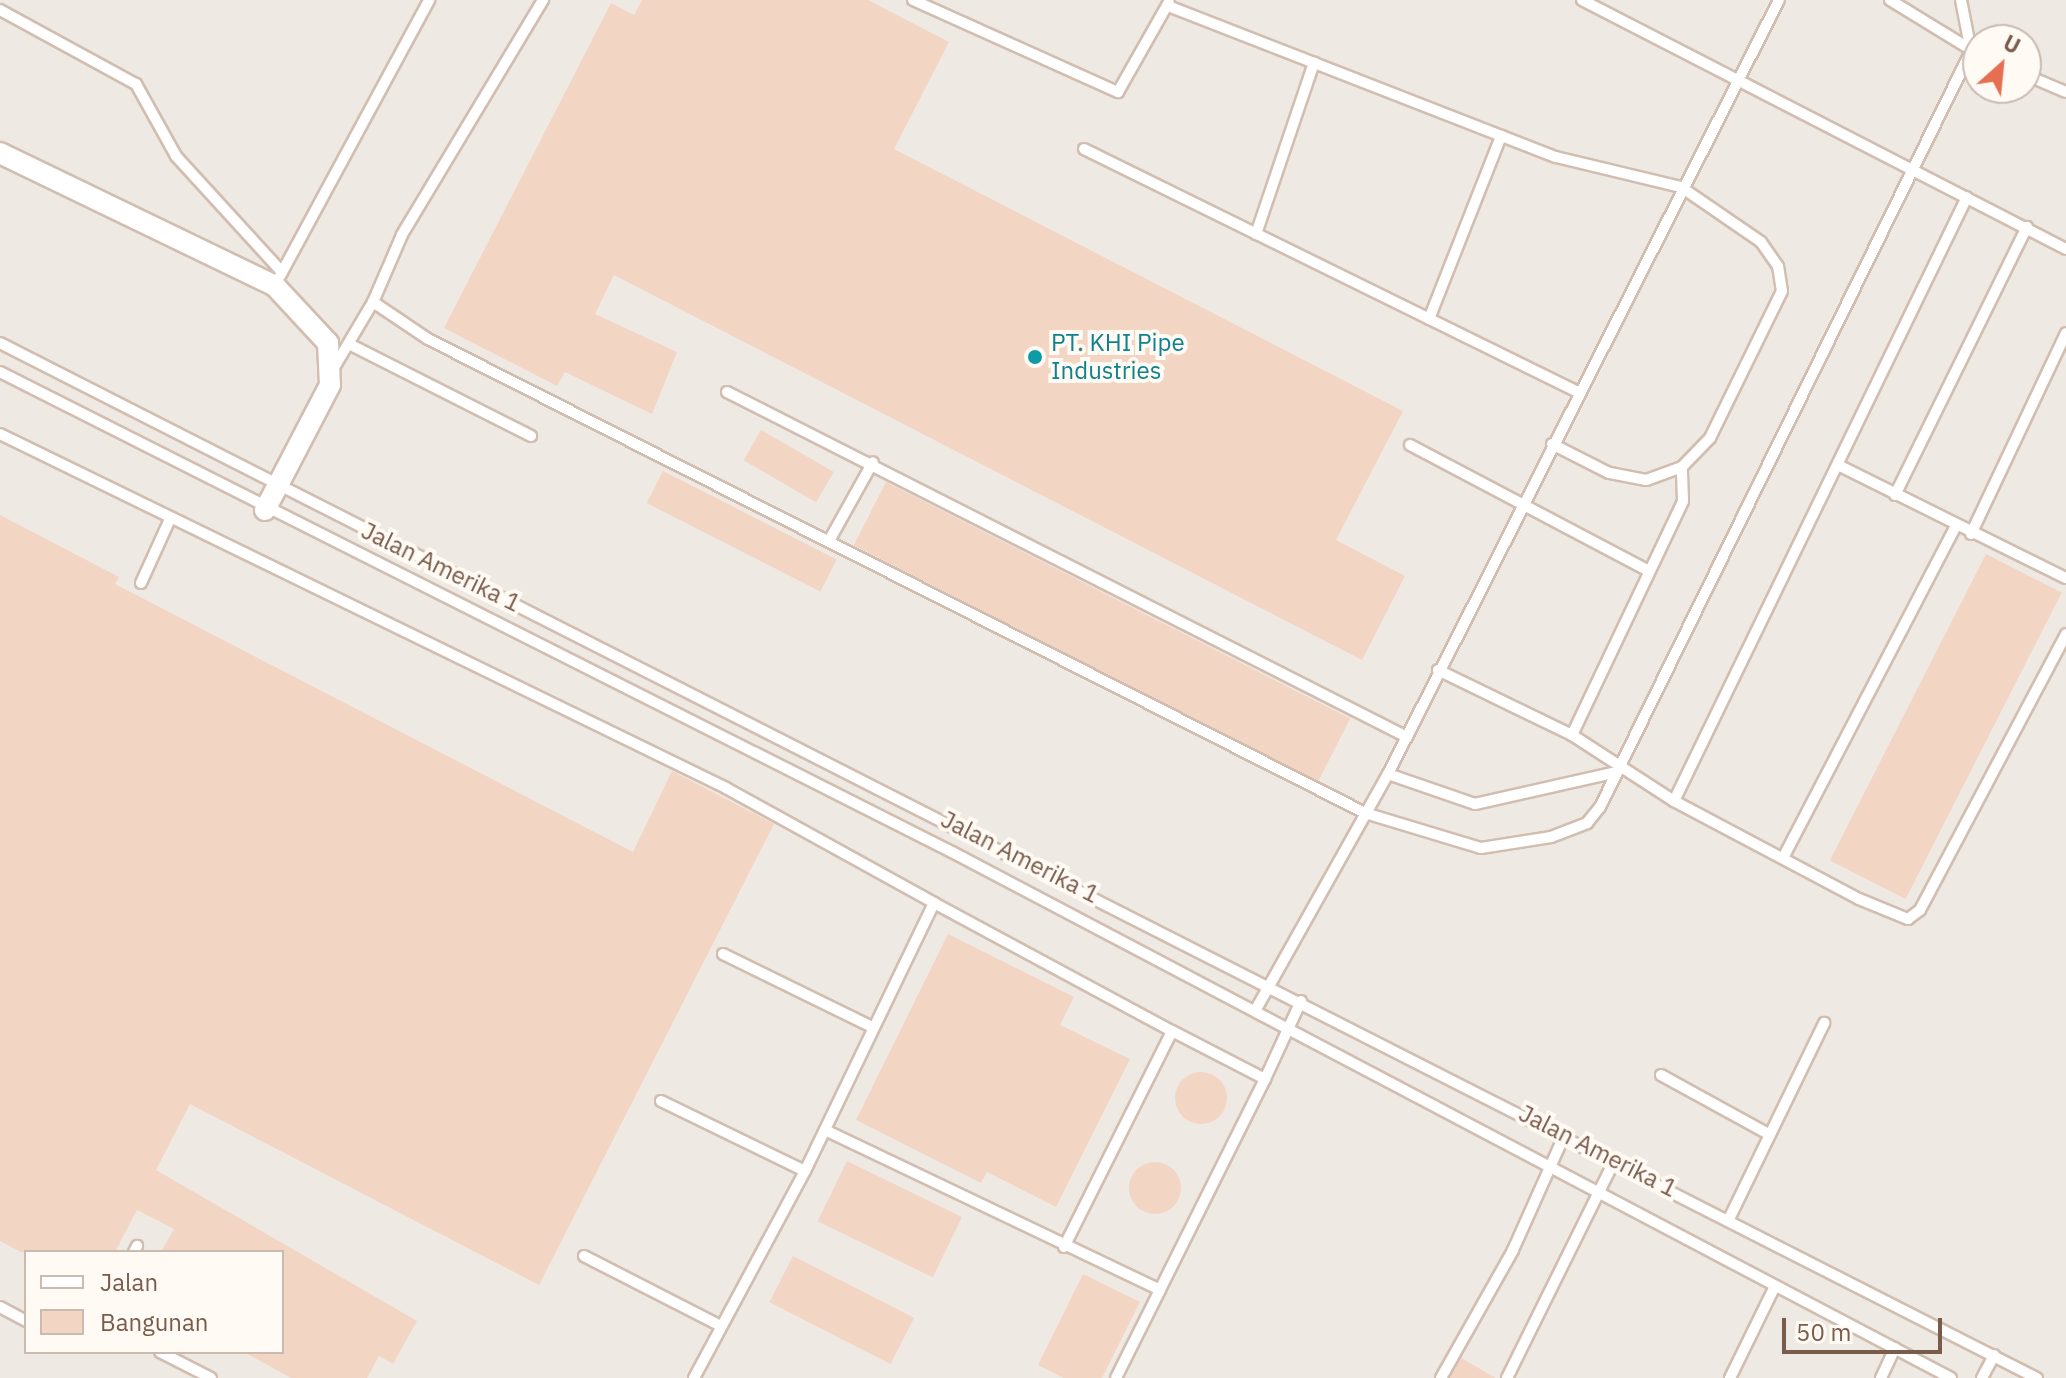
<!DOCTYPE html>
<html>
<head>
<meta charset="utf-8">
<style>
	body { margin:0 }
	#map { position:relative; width:2066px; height:1378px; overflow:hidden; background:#fdf6ec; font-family:"IBM Plex Sans",sans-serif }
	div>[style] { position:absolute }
	.industrial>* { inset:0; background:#efe9e4 }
	.building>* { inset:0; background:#f3d5c3; transform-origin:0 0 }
	.round { border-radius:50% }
	.roads { filter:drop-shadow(2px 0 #d1beb0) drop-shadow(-2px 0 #d1beb0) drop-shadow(0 2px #d1beb0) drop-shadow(0 -2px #d1beb0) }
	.lane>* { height:10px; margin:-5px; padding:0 5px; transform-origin:5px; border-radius:5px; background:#fff }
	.street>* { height:20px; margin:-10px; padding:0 10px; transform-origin:10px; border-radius:10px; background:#fff }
	.dots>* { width:22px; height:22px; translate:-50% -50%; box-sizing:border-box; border:4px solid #fffaf3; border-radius:50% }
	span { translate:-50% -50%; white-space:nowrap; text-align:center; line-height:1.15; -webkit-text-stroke:8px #fffaf3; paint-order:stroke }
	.culture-label { font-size:24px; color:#0d838f }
	.left { translate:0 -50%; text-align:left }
	.street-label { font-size:24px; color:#7a5c4d }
	.legend { position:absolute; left:24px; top:1250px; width:260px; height:104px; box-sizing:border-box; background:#fffaf3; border:2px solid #cabbb1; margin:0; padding:10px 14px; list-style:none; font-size:24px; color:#7a5c4d }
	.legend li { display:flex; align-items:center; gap:16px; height:40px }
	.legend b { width:40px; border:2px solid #cabbb1 }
	.north { position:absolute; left:1962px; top:24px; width:80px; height:80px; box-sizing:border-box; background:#fffaf3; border:2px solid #cabbb1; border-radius:50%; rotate:27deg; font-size:22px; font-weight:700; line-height:32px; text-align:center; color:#7a5c4d }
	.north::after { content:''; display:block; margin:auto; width:28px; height:36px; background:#e76f51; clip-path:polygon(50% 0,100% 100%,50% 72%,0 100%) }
	.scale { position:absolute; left:1782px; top:1318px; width:160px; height:36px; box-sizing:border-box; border:4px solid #7a5c4d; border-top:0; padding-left:10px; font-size:24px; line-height:28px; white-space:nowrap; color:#7a5c4d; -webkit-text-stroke:6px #fffaf3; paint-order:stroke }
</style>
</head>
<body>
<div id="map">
	<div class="industrial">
		<i style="clip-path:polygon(evenodd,0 0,2066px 0,2066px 1378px,0 1378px,0 0,1978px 40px,2026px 40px,2026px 88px,1978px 88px,1978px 40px,0 0,26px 1252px,282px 1252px,282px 1352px,26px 1352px,26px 1252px)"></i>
	</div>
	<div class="building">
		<i style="clip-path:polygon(642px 0,868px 0,949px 42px,894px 149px,1403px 411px,1336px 540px,1405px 576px,1362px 660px,614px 275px,595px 314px,677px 352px,652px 414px,565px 372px,557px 386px,444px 328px,611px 3px,634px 15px)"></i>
		<i style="left:761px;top:430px;width:84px;height:35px;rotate:30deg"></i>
		<i style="left:663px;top:471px;width:195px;height:36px;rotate:27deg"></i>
		<i style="left:886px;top:482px;width:521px;height:71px;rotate:27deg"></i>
		<i style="clip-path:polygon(0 515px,119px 577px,115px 584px,633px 852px,672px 771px,774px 824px,539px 1285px,190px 1104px,156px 1170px,417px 1321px,393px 1364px,379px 1356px,367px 1378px,291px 1378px,244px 1352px,282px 1352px,282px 1252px,161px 1252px,174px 1229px,137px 1210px,115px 1252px,21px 1252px,0 1241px)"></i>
		<i style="left:1986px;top:554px;width:85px;height:344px;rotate:27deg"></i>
		<i style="clip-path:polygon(948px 934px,1074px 997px,1060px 1025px,1130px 1059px,1056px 1207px,987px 1172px,981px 1183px,856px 1120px)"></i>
		<i class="round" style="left:1175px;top:1072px;width:52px;height:52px"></i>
		<i style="left:847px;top:1161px;width:128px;height:67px;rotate:26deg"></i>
		<i class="round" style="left:1129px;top:1162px;width:52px;height:52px"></i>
		<i style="left:793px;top:1256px;width:136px;height:52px;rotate:27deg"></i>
		<i style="clip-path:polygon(1083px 1274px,1140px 1302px,1102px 1378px,1064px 1378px,1038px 1365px)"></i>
		<i style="clip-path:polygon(1461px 1358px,1496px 1378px,1450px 1378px)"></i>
	</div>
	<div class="roads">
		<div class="lane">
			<i style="left:543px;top:0;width:274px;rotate:121deg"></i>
			<i style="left:402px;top:235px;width:73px;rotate:113.4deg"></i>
			<i style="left:373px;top:302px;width:66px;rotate:33.9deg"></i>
			<i style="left:428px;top:339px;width:1050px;rotate:26.83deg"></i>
			<i style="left:1365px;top:813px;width:121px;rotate:16.8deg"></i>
			<i style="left:1481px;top:848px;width:71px;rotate:-8.9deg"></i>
			<i style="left:1551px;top:837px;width:39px;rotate:-21deg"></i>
			<i style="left:1587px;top:823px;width:21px;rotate:-51deg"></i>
			<i style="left:1600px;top:807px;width:842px;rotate:-63.86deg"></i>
			<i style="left:1971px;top:51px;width:52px;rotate:-101.1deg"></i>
			<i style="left:913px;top:0;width:225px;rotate:24.2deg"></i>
			<i style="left:1118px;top:92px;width:103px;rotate:-60.5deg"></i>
			<i style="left:1582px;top:0;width:544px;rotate:27.22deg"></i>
			<i style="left:1890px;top:0;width:103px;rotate:31.5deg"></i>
			<i style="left:1168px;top:6px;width:416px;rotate:21.3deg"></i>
			<i style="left:1556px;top:157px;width:129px;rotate:13.5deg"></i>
			<i style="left:1681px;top:187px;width:97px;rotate:34.5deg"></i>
			<i style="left:1761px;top:242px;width:29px;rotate:55deg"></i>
			<i style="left:1778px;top:266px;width:25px;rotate:81deg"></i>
			<i style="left:1782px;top:291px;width:164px;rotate:116.1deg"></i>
			<i style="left:1710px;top:438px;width:40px;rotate:134deg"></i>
			<i style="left:1682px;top:467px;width:38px;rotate:160deg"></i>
			<i style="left:1646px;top:480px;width:38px;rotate:-169deg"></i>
			<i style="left:1609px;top:473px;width:64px;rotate:-153deg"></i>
			<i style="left:0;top:10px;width:155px;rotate:28.6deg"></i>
			<i style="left:136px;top:84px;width:82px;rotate:60.9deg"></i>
			<i style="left:176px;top:156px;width:157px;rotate:47.6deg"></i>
			<i style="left:2026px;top:75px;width:43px;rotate:23deg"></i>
			<i style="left:1084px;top:149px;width:551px;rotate:26.19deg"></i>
			<i style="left:1256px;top:234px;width:181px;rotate:-71.3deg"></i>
			<i style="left:280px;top:276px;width:314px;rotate:-61.6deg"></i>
			<i style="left:1429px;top:319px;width:197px;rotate:-68.5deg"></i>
			<i style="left:0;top:343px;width:2285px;rotate:26.94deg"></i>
			<i style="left:349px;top:344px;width:204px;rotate:26.8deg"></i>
			<i style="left:335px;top:366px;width:74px;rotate:-59.3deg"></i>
			<i style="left:0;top:372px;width:1066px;rotate:26.76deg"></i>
			<i style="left:952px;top:852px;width:1129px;rotate:27.77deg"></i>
			<i style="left:727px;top:392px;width:758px;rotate:26.9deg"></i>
			<i style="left:0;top:434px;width:808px;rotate:25.99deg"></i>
			<i style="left:726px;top:788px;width:238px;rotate:28.9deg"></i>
			<i style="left:934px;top:903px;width:297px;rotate:115.7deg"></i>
			<i style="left:805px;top:1171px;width:235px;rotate:118.2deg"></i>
			<i style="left:1410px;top:445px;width:270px;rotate:27.8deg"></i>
			<i style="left:1840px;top:466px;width:252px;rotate:26.4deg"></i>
			<i style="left:1895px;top:495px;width:299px;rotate:-63.8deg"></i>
			<i style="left:1971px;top:534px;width:222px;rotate:-64.7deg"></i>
			<i style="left:829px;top:541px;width:90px;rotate:-60.9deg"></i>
			<i style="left:141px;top:583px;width:70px;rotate:-65.6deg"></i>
			<i style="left:1438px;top:670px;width:149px;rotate:25.9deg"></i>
			<i style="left:1572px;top:735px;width:121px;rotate:32.9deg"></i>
			<i style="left:1674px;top:801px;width:209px;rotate:27.9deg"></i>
			<i style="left:1859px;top:899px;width:53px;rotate:22.2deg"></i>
			<i style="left:1908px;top:919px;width:15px;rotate:-37deg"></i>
			<i style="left:1920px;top:910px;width:312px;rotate:-62.1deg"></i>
			<i style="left:1572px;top:735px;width:259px;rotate:-64.6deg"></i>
			<i style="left:1683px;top:501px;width:34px;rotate:-92deg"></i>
			<i style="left:1388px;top:774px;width:92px;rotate:19deg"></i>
			<i style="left:1475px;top:804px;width:141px;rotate:-12.7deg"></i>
			<i style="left:1674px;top:801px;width:671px;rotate:-64.12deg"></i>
			<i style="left:1783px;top:858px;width:374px;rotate:-62.5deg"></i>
			<i style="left:934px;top:903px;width:270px;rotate:28.3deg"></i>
			<i style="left:723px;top:954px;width:166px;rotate:26.1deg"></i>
			<i style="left:1255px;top:1011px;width:272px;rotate:-60.7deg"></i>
			<i style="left:1388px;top:774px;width:867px;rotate:-63.2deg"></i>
			<i style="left:1661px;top:1075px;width:124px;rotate:28.8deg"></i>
			<i style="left:1265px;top:1079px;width:86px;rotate:-65.2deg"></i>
			<i style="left:661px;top:1101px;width:160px;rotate:25.9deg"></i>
			<i style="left:825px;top:1130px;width:371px;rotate:25.5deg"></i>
			<i style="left:1160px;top:1290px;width:98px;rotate:116.6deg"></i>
			<i style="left:1730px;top:1217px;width:216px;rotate:-64.1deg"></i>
			<i style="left:1064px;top:1247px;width:241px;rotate:-63.4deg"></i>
			<i style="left:1172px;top:1031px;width:105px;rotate:27.3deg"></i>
			<i style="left:1265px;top:1079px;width:236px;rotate:116.5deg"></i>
			<i style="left:134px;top:1252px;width:7px;rotate:-63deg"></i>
			<i style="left:584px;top:1256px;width:154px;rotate:27.1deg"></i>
			<i style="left:0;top:1307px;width:30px;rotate:28deg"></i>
			<i style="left:160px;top:1352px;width:57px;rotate:27deg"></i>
			<i style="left:1441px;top:1378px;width:147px;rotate:-60.6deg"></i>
			<i style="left:1513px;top:1250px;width:127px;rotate:-65.9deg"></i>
			<i style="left:1507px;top:1378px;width:244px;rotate:-63.7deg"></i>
			<i style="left:1730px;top:1378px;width:102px;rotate:-63.9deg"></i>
			<i style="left:1881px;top:1378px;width:33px;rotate:-65deg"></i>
			<i style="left:1982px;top:1378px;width:26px;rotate:-62deg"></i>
		</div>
		<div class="street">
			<i style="left:0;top:153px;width:305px;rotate:25.8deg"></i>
			<i style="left:275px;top:286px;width:78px;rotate:47.1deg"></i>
			<i style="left:328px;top:343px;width:42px;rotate:87.3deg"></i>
			<i style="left:330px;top:385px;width:141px;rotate:117.5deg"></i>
		</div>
	</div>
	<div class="dots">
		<i style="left:1035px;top:357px;background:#0f9aa8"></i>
	</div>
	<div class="culture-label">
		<span class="left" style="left:1051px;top:357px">PT. KHI Pipe<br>Industries</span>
	</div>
	<div class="street-label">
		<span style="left:441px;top:567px;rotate:26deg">Jalan Amerika 1</span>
		<span style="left:1020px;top:857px;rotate:27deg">Jalan Amerika 1</span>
		<span style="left:1598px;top:1151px;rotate:27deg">Jalan Amerika 1</span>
	</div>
	<ul class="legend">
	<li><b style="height:10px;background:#fff"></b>Jalan</li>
	<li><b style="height:22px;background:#f3d5c3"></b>Bangunan</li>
	</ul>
	<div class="north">U</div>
	<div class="scale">50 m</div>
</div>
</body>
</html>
